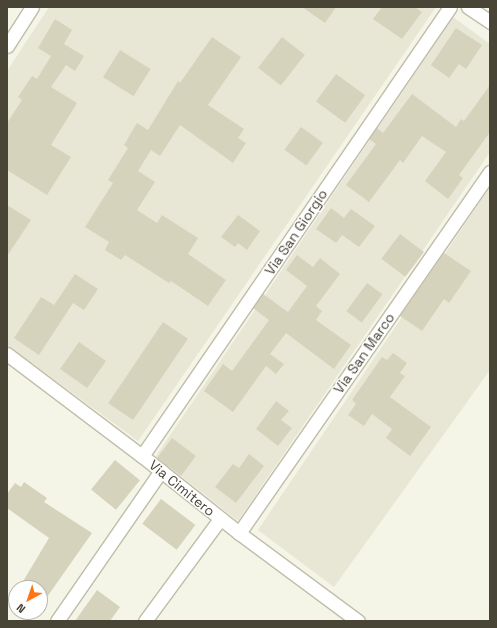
<!DOCTYPE html>
<html>
<head>
<meta charset="utf-8">
<style>
	body { margin:0 }
	#map { position:relative; width:497px; height:628px; overflow:hidden; background:#f4f4e7; font-family:"Space Grotesk",sans-serif }
	div>[style] { position:absolute }
	.residential>* { inset:0; background:#e8e7d5 }
	.building>* { inset:0; background:#d6d3bc; transform-origin:0 0 }
	.roads { filter:drop-shadow(1px 0 #c0bea9) drop-shadow(-1px 0 #c0bea9) drop-shadow(0 1px #c0bea9) drop-shadow(0 -1px #c0bea9) }
	.street>* { height:13px; margin:-6.5px; padding:0 6.5px; transform-origin:6.5px; border-radius:6.5px; background:#fff }
	span { translate:-50% -50%; white-space:nowrap; text-align:center; line-height:1.15; -webkit-text-stroke:3px #fff; paint-order:stroke }
	.street-label { font-size:14px; color:#484536 }
	.frame { position:absolute; inset:0; border:8px solid #484536; pointer-events:none }
	.north { position:absolute; left:8px; top:580px; width:40px; height:40px; box-sizing:border-box; background:#fff; border:1px solid #b6b5af; border-radius:50%; rotate:220deg; font-size:11px; font-weight:700; line-height:16px; text-align:center; color:#484536 }
	.north::after { content:''; display:block; margin:auto; width:14px; height:18px; background:#ff7413; clip-path:polygon(50% 0,100% 100%,50% 72%,0 100%) }
</style>
</head>
<body>
<div id="map">
	<div class="residential">
		<i style="clip-path:polygon(49px 7px,436px 7px,138px 441px,7px 345px,7px 71px)"></i>
		<i style="clip-path:polygon(453px 17px,490px 44px,490px 152px,238px 521px,156px 456px)"></i>
		<i style="clip-path:polygon(490px 187px,490px 370px,334px 587px,258px 530px)"></i>
	</div>
	<div class="building">
		<i style="clip-path:polygon(302px 7px,336px 7px,325px 23px)"></i>
		<i style="clip-path:polygon(382px 7px,415px 7px,422px 12px,402px 39px,373px 19px)"></i>
		<i style="clip-path:polygon(55px 19px,72px 30px,64px 44px,84px 56px,75px 71px,66px 65px,51px 87px,77px 103px,51px 145px,71px 157px,47px 195px,7px 170px,7px 123px,22px 100px,18px 97px,32px 76px,37px 79px,51px 56px,38px 48px)"></i>
		<i style="clip-path:polygon(456px 28px,482px 45px,466px 69px,459px 64px,449px 78px,431px 65px)"></i>
		<i style="clip-path:polygon(212px 37px,241px 57px,208px 105px,244px 129px,238px 138px,246px 143px,233px 163px,180px 125px,160px 156px,151px 150px,138px 171px,155px 182px,137px 210px,157px 223px,162px 215px,198px 238px,188px 254px,226px 280px,208px 306px,171px 281px,169px 283px,125px 255px,121px 260px,105px 250px,109px 242px,85px 227px,113px 183px,108px 180px,128px 148px,124px 145px,137px 123px,148px 130px,178px 81px,180px 83px)"></i>
		<i style="left:282px;top:37px;width:29px;height:39px;rotate:38deg"></i>
		<i style="left:120px;top:50px;width:36px;height:32px;rotate:32deg"></i>
		<i style="left:336px;top:74px;width:36px;height:34px;rotate:36deg"></i>
		<i style="clip-path:polygon(490px 85px,490px 132px,459px 175px,463px 178px,448px 199px,425px 181px,446px 152px,422px 136px,403px 163px,400px 160px,369px 202px,346px 185px,376px 144px,369px 139px,377px 128px,383px 133px,412px 94px,456px 127px,461px 119px,464px 121px)"></i>
		<i style="left:301px;top:127px;width:27px;height:28px;rotate:36deg"></i>
		<i style="clip-path:polygon(7px 205px,31px 220px,7px 256px)"></i>
		<i style="clip-path:polygon(331px 208px,344px 218px,351px 209px,375px 226px,359px 247px,342px 235px,336px 243px,316px 229px)"></i>
		<i style="clip-path:polygon(238px 215px,260px 231px,247px 250px,238px 243px,235px 247px,221px 237px)"></i>
		<i style="left:400px;top:234px;width:30px;height:31px;rotate:37deg"></i>
		<i style="clip-path:polygon(444px 253px,471px 271px,449px 303px,444px 299px,422px 331px,400px 316px)"></i>
		<i style="clip-path:polygon(297px 255px,313px 267px,320px 258px,340px 274px,316px 306px,322px 311px,316px 320px,351px 345px,334px 369px,286px 333px,270px 354px,284px 364px,276px 374px,266px 366px,233px 412px,204px 391px,223px 364px,232px 371px,269px 320px,253px 308px,263px 294px,288px 312px,307px 286px,286px 270px)"></i>
		<i style="clip-path:polygon(75px 274px,98px 289px,84px 310px,73px 303px,39px 355px,14px 338px,41px 297px,54px 305px)"></i>
		<i style="left:367px;top:283px;width:19px;height:35px;rotate:36deg"></i>
		<i style="left:163px;top:322px;width:30px;height:98px;rotate:34deg"></i>
		<i style="left:79px;top:342px;width:33px;height:33px;rotate:35deg"></i>
		<i style="clip-path:polygon(393px 353px,407px 363px,400px 373px,405px 376px,390px 397px,431px 427px,410px 456px,386px 438px,392px 429px,372px 414px,364px 426px,348px 415px,356px 404px,352px 400px,382px 357px,387px 360px)"></i>
		<i style="clip-path:polygon(276px 401px,289px 411px,281px 420px,292px 428px,278px 446px,256px 429px)"></i>
		<i style="left:172px;top:438px;width:30px;height:25px;rotate:37deg"></i>
		<i style="clip-path:polygon(249px 454px,264px 466px,236px 503px,215px 487px,233px 464px,239px 468px)"></i>
		<i style="left:115px;top:460px;width:32px;height:38px;rotate:39deg"></i>
		<i style="clip-path:polygon(24px 482px,47px 498px,44px 502px,92px 533px,40px 607px,40px 588px,19px 588px,49px 538px,7px 508px,7px 494px,15px 483px,21px 487px)"></i>
		<i style="left:161px;top:499px;width:43px;height:31px;rotate:37deg"></i>
		<i style="clip-path:polygon(97px 590px,120px 607px,110px 621px,75px 621px)"></i>
	</div>
	<div class="roads">
		<div class="street">
			<i style="left:468px;top:7px;width:27px;rotate:34deg"></i>
			<i style="left:7px;top:46px;width:46px;rotate:-57.3deg"></i>
			<i style="left:7px;top:354px;width:169px;rotate:37.1deg"></i>
			<i style="left:142px;top:456px;width:124px;rotate:38.4deg"></i>
			<i style="left:239px;top:533px;width:148px;rotate:36.5deg"></i>
			<i style="left:142px;top:456px;width:544px;rotate:-55.55deg"></i>
			<i style="left:239px;top:533px;width:440px;rotate:-55.2deg"></i>
			<i style="left:57px;top:621px;width:183px;rotate:-55.3deg"></i>
			<i style="left:145px;top:621px;width:127px;rotate:-53.7deg"></i>
		</div>
	</div>
	<div class="street-label">
		<span style="left:296px;top:232px;rotate:-56deg">Via San Giorgio</span>
		<span style="left:364px;top:353px;rotate:-55deg">Via San Marco</span>
		<span style="left:182px;top:488px;rotate:39deg">Via Cimitero</span>
	</div>
	<div class="frame"></div>
	<div class="north">N</div>
</div>
</body>
</html>
